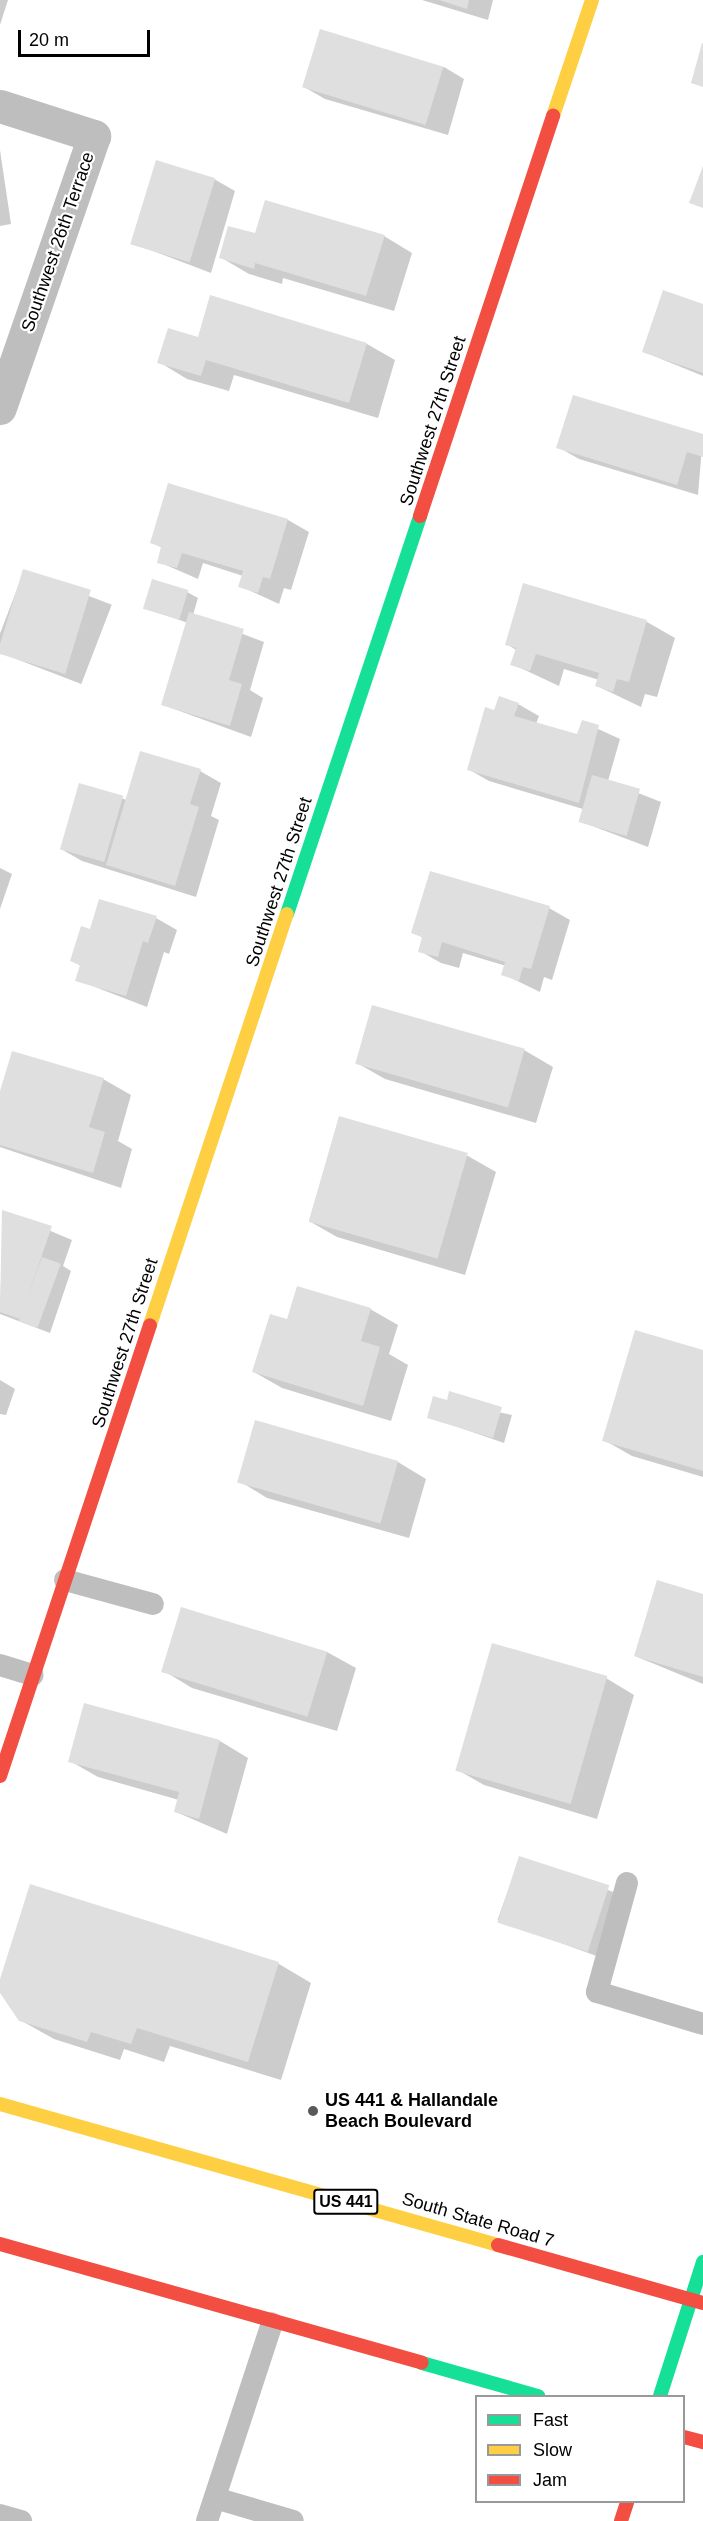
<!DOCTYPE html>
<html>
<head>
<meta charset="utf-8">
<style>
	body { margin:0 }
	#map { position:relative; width:703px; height:2521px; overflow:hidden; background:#fff; font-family:Helvetica,sans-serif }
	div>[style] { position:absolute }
	.shadow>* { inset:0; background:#0003; transform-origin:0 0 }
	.building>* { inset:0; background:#dfdfdf; transform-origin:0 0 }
	.lane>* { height:22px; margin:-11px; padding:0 11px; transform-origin:11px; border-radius:11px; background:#bebebe }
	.street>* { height:33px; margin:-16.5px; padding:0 16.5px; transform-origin:16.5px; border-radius:16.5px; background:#bebebe }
	.fast>* { height:14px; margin:-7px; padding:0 7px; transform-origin:7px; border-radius:7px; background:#16e098 }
	.slow>* { height:14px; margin:-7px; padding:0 7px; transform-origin:7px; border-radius:7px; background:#ffcf43 }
	.jam>* { height:14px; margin:-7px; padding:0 7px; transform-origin:7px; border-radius:7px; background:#f24e42 }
	.dots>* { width:16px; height:16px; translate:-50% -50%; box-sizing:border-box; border:3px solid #fff; border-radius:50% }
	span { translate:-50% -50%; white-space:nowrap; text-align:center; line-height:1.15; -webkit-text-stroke:4.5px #fff; paint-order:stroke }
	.shield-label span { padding:2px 4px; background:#fff; border:2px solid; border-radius:4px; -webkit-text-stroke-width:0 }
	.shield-label { font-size:16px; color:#000; font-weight:700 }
	.street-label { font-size:18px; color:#000 }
	.poi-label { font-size:18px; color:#000; font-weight:700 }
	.left { translate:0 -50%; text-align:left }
	.legend { position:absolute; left:475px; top:2395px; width:210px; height:108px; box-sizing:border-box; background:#fff; border:2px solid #999; margin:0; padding:8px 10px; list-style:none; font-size:18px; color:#000 }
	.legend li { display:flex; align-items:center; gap:12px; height:30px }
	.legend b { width:30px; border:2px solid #999 }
	.scale { position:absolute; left:18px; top:30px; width:132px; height:27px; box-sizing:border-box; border:3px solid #000; border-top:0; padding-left:8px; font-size:18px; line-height:21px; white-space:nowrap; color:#000; -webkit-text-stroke:4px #fff; paint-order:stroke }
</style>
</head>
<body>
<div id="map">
	<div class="shadow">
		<i style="clip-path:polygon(0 0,8px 0,0 25px)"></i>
		<i style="clip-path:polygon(422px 0,493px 0,488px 20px)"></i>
		<i style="clip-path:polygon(444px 67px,464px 79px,448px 135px,325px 99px,304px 87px)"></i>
		<i style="clip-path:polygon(0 150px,11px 224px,0 226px)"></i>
		<i style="clip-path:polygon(214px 179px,235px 191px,211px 273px,132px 243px)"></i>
		<i style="clip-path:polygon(256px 235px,384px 236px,412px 253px,394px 311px,283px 278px,282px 284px,249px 274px,220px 257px)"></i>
		<i style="clip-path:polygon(211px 297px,367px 344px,395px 360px,378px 418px,234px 375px,229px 391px,187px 379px,159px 362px,199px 339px)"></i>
		<i style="clip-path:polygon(703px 305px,703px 376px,644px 352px)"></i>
		<i style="clip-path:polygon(703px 435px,698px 495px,579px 459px,558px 447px)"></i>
		<i style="clip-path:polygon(169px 485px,288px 520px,309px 532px,291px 590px,284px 588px,279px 604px,240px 586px,243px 576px,203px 563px,198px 579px,159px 562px,162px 548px,152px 542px)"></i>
		<i style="left:24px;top:571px;width:94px;height:85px;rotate:21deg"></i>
		<i style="clip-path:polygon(524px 585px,647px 622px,675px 638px,657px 697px,645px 694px,641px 707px,597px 686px,599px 680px,564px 669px,559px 686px,512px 664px,516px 650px,507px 644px)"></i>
		<i style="clip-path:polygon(187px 592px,198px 598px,193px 615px,264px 642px,250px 690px,263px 698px,251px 737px,163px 705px,188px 623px,145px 608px)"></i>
		<i style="clip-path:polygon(518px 704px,539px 716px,536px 724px,578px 736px,583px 722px,620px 739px,608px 781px,661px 802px,648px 847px,579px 821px,583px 809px,489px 781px,468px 769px,495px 712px)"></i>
		<i style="clip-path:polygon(200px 771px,221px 783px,211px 816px,219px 820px,196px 897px,82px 861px,61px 849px,80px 785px,127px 800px)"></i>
		<i style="clip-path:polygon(0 868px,12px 874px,0 909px)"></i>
		<i style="clip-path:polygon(549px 908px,570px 920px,552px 980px,544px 977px,540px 992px,503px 974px,506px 966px,463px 953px,459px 968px,441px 963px,420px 951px,423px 938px,413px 932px)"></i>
		<i style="clip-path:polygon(156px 918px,177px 930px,169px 954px,164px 952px,147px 1007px,77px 980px,81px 966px,72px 961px,91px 931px)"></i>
		<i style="clip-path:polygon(524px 1050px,553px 1067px,536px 1123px,385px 1079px,357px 1063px)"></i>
		<i style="clip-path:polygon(103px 1079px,131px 1095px,118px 1141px,132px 1149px,121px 1188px,0 1147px,0 1096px)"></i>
		<i style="clip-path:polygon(340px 1118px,468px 1156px,496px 1172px,465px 1275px,337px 1237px,309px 1221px)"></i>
		<i style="clip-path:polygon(3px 1211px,72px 1240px,63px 1266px,71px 1271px,50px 1333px,0 1314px)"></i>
		<i style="clip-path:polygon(370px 1309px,398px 1325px,389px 1354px,408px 1365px,391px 1421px,282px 1388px,254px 1372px,288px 1321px)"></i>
		<i style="clip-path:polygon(703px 1352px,703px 1477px,632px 1456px,604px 1440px)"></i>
		<i style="clip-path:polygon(0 1380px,15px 1389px,6px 1415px,0 1414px)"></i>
		<i style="clip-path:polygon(448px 1402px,512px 1415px,504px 1443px,429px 1417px)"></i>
		<i style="clip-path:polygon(398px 1462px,426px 1479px,409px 1538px,267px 1498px,239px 1481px)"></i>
		<i style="clip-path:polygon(703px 1595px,703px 1684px,635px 1656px)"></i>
		<i style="clip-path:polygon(327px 1652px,356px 1668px,337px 1731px,192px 1688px,164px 1671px)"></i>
		<i style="clip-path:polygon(606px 1678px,634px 1695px,597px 1819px,484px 1785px,456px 1769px)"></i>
		<i style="clip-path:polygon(220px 1741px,248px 1758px,227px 1834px,176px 1812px,179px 1800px,98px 1777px,70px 1761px)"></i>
		<i style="left:520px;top:1858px;width:117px;height:66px;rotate:20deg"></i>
		<i style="clip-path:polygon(31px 1886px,279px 1964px,311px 1983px,281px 2080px,170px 2046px,164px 2062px,124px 2049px,120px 2060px,54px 2039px,20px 2020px,0 1985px)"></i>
	</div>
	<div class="building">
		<i style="clip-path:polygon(439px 0,469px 0,467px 9px)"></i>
		<i style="left:320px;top:29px;width:129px;height:61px;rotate:17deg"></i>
		<i style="clip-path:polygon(702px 43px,703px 43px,703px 87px,691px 83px)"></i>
		<i style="left:156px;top:160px;width:62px;height:88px;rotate:17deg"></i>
		<i style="clip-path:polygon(703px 166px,703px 208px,689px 203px)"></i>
		<i style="clip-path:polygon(265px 200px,385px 235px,366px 296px,255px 263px,254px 269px,219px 258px,228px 226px,255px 233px)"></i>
		<i style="clip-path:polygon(663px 290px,703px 304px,703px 373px,642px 352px)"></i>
		<i style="clip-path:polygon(210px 295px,367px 343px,349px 403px,206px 360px,201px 376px,157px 363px,168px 328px,198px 337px)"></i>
		<i style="clip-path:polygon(573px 395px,703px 434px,703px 457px,687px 452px,677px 485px,556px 448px)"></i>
		<i style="clip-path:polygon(168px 483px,288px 519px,270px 579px,263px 577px,258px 593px,238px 587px,243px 571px,182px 553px,177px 568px,157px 563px,161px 547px,150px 543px)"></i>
		<i style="left:23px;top:569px;width:71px;height:88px;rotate:17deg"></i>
		<i style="left:152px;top:579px;width:38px;height:31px;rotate:17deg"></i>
		<i style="clip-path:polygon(523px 583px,647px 620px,629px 682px,617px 679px,613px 692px,595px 686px,599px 673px,536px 654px,530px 671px,510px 665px,516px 648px,505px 645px)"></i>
		<i style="clip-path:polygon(189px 612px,244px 629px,229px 680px,242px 684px,230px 726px,161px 705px)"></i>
		<i style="clip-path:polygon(499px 696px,519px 703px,514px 716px,577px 734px,582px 720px,599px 725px,579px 803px,467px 770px,485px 707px,494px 710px)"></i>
		<i style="clip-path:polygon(140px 751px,201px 769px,190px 804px,199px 807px,175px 886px,106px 865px)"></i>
		<i style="left:592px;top:775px;width:50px;height:49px;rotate:16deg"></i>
		<i style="left:79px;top:783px;width:46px;height:69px;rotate:16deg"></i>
		<i style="clip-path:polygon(430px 871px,550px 906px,531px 969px,523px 967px,519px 981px,501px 975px,505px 962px,442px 942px,438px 957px,418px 952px,422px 937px,411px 933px)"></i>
		<i style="clip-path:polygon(99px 899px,157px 916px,148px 943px,143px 941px,126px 996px,75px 981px,80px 965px,70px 961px,81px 926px,90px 929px)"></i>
		<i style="left:372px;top:1005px;width:159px;height:61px;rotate:16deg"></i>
		<i style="clip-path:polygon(12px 1051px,104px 1078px,89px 1127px,105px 1132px,93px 1173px,0 1145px,0 1091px)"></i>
		<i style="left:339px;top:1116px;width:134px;height:110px;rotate:16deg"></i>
		<i style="clip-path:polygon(2px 1210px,52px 1226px,20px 1319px,0 1312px)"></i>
		<i style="left:42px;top:1257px;width:20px;height:68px;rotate:20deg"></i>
		<i style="clip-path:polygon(297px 1286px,371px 1308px,361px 1341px,380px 1347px,363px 1406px,252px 1372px,270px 1314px,287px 1319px)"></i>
		<i style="clip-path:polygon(635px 1330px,703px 1350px,703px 1471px,602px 1441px)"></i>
		<i style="clip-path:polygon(449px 1391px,502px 1407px,493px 1438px,427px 1418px,433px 1396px,447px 1400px)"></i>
		<i style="left:255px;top:1420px;width:149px;height:65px;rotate:16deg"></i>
		<i style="clip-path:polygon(657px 1580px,703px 1594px,703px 1677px,634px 1656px)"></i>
		<i style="left:181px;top:1607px;width:153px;height:68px;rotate:17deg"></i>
		<i style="left:492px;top:1643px;width:120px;height:133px;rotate:16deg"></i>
		<i style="clip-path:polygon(84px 1703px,220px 1740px,199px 1819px,174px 1812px,179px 1792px,68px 1762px)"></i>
		<i style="left:519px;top:1856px;width:95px;height:70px;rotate:18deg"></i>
		<i style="clip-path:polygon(30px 1884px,279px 1962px,248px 2062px,137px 2028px,131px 2044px,91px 2032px,87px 2042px,19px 2021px,0 1993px,0 1979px)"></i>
	</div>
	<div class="lane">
		<i style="left:65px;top:1580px;width:91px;rotate:15.3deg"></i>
		<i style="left:0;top:1665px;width:34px;rotate:17deg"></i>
		<i style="left:627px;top:1883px;width:113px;rotate:105.4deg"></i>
		<i style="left:597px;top:1992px;width:111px;rotate:16.8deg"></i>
		<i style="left:215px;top:2498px;width:81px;rotate:16.4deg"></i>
		<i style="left:0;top:2515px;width:22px;rotate:16deg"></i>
		<i style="left:207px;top:2521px;width:208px;rotate:-71.8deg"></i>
	</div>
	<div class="street">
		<i style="left:0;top:106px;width:99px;rotate:17.7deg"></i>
		<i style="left:94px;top:136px;width:288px;rotate:109.1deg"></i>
	</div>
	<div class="fast">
		<i style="left:287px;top:914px;width:420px;rotate:-71.5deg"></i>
		<i style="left:422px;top:2363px;width:121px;rotate:15.9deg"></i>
		<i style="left:660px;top:2396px;width:141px;rotate:-72.2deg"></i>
	</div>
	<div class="slow">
		<i style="left:553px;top:116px;width:122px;rotate:-71.4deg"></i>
		<i style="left:150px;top:1325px;width:433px;rotate:-71.6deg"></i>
		<i style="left:0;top:2104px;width:518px;rotate:15.81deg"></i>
	</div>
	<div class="jam">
		<i style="left:420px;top:516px;width:422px;rotate:-71.6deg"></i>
		<i style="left:0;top:1776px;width:475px;rotate:-71.6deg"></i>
		<i style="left:0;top:2244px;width:438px;rotate:15.7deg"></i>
		<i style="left:498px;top:2245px;width:213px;rotate:15.8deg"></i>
		<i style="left:684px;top:2437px;width:20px;rotate:15deg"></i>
		<i style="left:621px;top:2521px;width:20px;rotate:-72deg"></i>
	</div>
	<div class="dots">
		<i style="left:313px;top:2111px;background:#595959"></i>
	</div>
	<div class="shield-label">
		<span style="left:346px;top:2202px">US 441</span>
	</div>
	<div class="street-label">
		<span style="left:58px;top:242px;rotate:-71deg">Southwest 26th Terrace</span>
		<span style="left:433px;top:421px;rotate:-72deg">Southwest 27th Street</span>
		<span style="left:279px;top:882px;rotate:-72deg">Southwest 27th Street</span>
		<span style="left:125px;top:1343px;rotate:-72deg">Southwest 27th Street</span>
		<span style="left:478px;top:2220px;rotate:16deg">South State Road 7</span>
	</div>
	<div class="poi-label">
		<span class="left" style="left:325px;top:2111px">US 441 &amp; Hallandale<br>Beach Boulevard</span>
	</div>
	<ul class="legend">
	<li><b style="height:8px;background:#16e098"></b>Fast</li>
	<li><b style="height:8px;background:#ffcf43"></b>Slow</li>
	<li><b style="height:8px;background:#f24e42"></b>Jam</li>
	</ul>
	<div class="scale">20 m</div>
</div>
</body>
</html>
